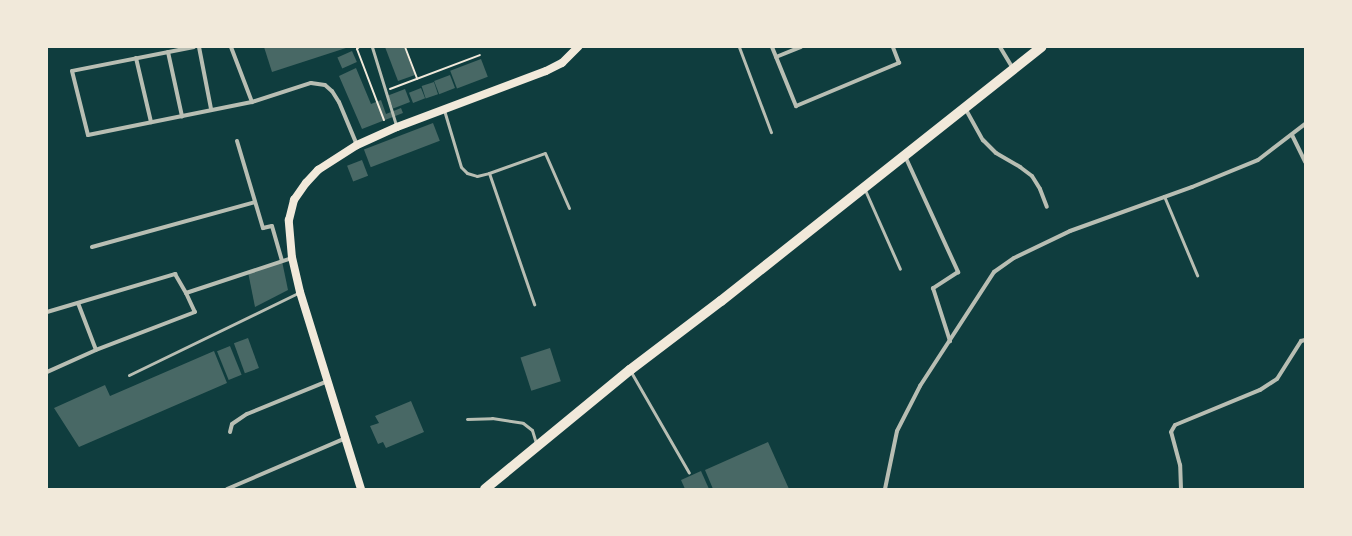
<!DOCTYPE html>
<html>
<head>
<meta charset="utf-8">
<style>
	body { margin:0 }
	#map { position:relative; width:1352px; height:536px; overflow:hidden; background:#0f3d3e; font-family:"Nunito Sans",sans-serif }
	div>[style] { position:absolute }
	.building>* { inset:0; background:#486865; transform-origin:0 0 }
	.path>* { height:2px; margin:-1px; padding:0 1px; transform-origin:1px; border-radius:1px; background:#f1e9da }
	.service>* { height:3px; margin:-1.5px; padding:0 1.5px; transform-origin:1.5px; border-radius:1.5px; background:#b8beb3 }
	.minor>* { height:4px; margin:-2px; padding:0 2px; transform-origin:2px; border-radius:2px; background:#b8beb3 }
	.secondary>* { height:8px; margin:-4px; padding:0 4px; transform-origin:4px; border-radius:4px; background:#f1e9da }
	.primary>* { height:10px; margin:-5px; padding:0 5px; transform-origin:5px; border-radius:5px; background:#f1e9da }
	span { translate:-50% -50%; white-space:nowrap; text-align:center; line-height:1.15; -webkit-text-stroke:3.5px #f1e9da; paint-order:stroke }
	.frame { position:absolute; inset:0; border:48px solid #f1e9da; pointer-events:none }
</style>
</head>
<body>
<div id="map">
	<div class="building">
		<i style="clip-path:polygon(264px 47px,349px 47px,272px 72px)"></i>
		<i style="clip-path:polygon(385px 47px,404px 47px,415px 75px,398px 81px)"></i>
		<i style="left:352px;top:51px;width:12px;height:16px;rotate:66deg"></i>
		<i style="left:481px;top:59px;width:19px;height:33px;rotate:69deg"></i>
		<i style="clip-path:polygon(356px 68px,371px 104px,381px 100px,386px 114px,401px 108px,403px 113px,362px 129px,339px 76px)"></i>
		<i style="left:450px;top:75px;width:14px;height:17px;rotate:69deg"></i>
		<i style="left:434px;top:82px;width:13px;height:13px;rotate:72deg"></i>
		<i style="left:421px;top:88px;width:11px;height:13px;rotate:68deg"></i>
		<i style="left:405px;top:89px;width:14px;height:18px;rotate:69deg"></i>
		<i style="left:433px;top:123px;width:19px;height:74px;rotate:69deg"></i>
		<i style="left:362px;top:160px;width:17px;height:16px;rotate:69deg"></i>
		<i style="clip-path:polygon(282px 261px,288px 290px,255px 307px,248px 272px)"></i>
		<i style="left:248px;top:338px;width:32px;height:15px;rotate:70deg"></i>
		<i style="left:230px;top:346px;width:31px;height:14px;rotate:68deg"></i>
		<i style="left:550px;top:348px;width:35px;height:31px;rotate:72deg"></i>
		<i style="clip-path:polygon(214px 351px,227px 383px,79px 447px,54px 408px,105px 385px,110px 396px)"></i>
		<i style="clip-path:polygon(411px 401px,424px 432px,386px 448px,383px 442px,378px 444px,370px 426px,379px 423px,375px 416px)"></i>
		<i style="clip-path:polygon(768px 442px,789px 489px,713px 489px,705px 470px)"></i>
		<i style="clip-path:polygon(701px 471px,709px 489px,685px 489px,681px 480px)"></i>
	</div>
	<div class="path">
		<i style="left:359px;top:47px;width:3px;rotate:135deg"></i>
		<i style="left:357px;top:49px;width:76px;rotate:69.2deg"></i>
		<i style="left:405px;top:47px;width:34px;rotate:69deg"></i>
		<i style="left:390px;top:89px;width:96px;rotate:-20.7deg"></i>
	</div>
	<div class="service">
		<i style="left:372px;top:47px;width:82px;rotate:72.9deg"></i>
		<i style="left:739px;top:47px;width:91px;rotate:69.4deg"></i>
		<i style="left:444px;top:110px;width:59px;rotate:73.4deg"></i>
		<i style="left:461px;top:167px;width:8px;rotate:45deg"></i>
		<i style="left:467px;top:173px;width:10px;rotate:17deg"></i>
		<i style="left:477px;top:176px;width:12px;rotate:-14deg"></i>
		<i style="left:489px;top:173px;width:139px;rotate:71deg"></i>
		<i style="left:489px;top:173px;width:59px;rotate:-19.7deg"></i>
		<i style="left:545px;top:153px;width:60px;rotate:66.4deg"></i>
		<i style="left:865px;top:190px;width:86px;rotate:66.1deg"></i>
		<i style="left:1164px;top:196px;width:86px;rotate:67.3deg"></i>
		<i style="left:631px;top:372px;width:116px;rotate:60.1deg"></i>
		<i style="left:129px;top:375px;width:190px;rotate:-25.9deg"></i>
		<i style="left:467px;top:419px;width:25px;rotate:-2deg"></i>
		<i style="left:492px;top:418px;width:31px;rotate:9deg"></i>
		<i style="left:523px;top:423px;width:11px;rotate:38deg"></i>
		<i style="left:532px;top:430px;width:14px;rotate:73deg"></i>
	</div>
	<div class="minor">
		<i style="left:194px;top:47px;width:124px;rotate:168.9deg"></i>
		<i style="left:72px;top:71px;width:66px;rotate:76deg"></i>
		<i style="left:88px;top:135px;width:167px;rotate:-11.4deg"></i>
		<i style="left:252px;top:102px;width:62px;rotate:-17.9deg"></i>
		<i style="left:311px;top:83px;width:14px;rotate:8deg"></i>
		<i style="left:325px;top:85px;width:9px;rotate:41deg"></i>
		<i style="left:332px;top:91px;width:13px;rotate:58deg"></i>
		<i style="left:339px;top:102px;width:47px;rotate:67.3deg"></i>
		<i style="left:199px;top:47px;width:63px;rotate:79deg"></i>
		<i style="left:231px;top:47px;width:59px;rotate:69.1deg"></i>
		<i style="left:772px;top:47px;width:64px;rotate:67.9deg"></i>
		<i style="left:796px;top:106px;width:112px;rotate:-22.7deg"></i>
		<i style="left:899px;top:63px;width:17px;rotate:-111deg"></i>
		<i style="left:1000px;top:47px;width:26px;rotate:59deg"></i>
		<i style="left:168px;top:52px;width:66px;rotate:77.7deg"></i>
		<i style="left:776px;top:57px;width:27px;rotate:-22deg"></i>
		<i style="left:136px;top:58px;width:66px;rotate:76.8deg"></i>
		<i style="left:965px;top:108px;width:37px;rotate:61deg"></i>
		<i style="left:983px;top:140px;width:18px;rotate:45deg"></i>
		<i style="left:996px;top:153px;width:28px;rotate:30deg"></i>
		<i style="left:1020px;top:167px;width:15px;rotate:37deg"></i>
		<i style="left:1032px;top:176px;width:15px;rotate:58deg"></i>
		<i style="left:1040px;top:189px;width:19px;rotate:69deg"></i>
		<i style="left:1292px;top:135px;width:30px;rotate:64deg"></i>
		<i style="left:237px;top:141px;width:91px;rotate:73.4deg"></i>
		<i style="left:263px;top:228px;width:9px;rotate:-13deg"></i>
		<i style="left:272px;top:226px;width:36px;rotate:74deg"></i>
		<i style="left:905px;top:156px;width:128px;rotate:65.4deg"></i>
		<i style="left:958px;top:272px;width:30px;rotate:147deg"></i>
		<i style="left:933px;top:288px;width:56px;rotate:72.2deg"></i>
		<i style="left:92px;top:247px;width:169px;rotate:-15.4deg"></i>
		<i style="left:186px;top:293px;width:112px;rotate:-18.3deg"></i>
		<i style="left:78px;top:303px;width:50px;rotate:69deg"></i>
		<i style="left:47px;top:312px;width:134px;rotate:-16.5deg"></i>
		<i style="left:175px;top:274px;width:22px;rotate:60deg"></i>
		<i style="left:186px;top:293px;width:21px;rotate:65deg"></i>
		<i style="left:195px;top:312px;width:106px;rotate:159deg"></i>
		<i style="left:96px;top:350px;width:54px;rotate:155.8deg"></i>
		<i style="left:230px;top:432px;width:8px;rotate:-76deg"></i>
		<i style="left:232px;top:424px;width:18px;rotate:-34deg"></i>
		<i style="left:247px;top:414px;width:87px;rotate:-22.2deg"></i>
		<i style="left:227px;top:489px;width:129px;rotate:-23.2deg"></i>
		<i style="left:885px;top:489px;width:59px;rotate:-78.3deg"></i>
		<i style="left:897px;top:431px;width:51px;rotate:-62.9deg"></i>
		<i style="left:920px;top:386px;width:136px;rotate:-57deg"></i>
		<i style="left:994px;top:272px;width:24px;rotate:-35deg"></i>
		<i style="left:1014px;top:258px;width:62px;rotate:-25.7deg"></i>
		<i style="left:1070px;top:231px;width:130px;rotate:-19.8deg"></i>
		<i style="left:1192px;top:187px;width:71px;rotate:-22.2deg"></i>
		<i style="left:1258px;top:160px;width:59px;rotate:-37.5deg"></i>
		<i style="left:1181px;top:489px;width:24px;rotate:-92deg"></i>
		<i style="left:1180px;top:465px;width:34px;rotate:-105deg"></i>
		<i style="left:1171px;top:432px;width:8px;rotate:-60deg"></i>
		<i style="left:1175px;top:425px;width:92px;rotate:-22.4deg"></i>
		<i style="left:1260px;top:390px;width:20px;rotate:-33deg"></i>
		<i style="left:1277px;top:379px;width:45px;rotate:-57.7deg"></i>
		<i style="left:1301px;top:341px;width:4px;rotate:-14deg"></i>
	</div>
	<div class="secondary">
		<i style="left:361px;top:489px;width:206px;rotate:-107.2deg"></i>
		<i style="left:300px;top:292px;width:35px;rotate:-103deg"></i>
		<i style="left:292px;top:258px;width:38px;rotate:-95deg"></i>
		<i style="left:289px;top:220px;width:21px;rotate:-76deg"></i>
		<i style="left:294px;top:200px;width:21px;rotate:-55deg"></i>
		<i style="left:306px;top:183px;width:18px;rotate:-47deg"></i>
		<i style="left:318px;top:170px;width:46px;rotate:-32.7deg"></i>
		<i style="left:357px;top:145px;width:44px;rotate:-24.2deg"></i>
		<i style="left:397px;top:127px;width:159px;rotate:-20.6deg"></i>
		<i style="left:546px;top:71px;width:18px;rotate:-27deg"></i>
		<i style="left:562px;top:63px;width:23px;rotate:-45deg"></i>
	</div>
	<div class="primary">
		<i style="left:485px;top:489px;width:188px;rotate:-39.4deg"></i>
		<i style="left:630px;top:370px;width:114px;rotate:-37.2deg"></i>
		<i style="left:721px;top:301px;width:409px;rotate:-38.4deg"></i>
	</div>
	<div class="frame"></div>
</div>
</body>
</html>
